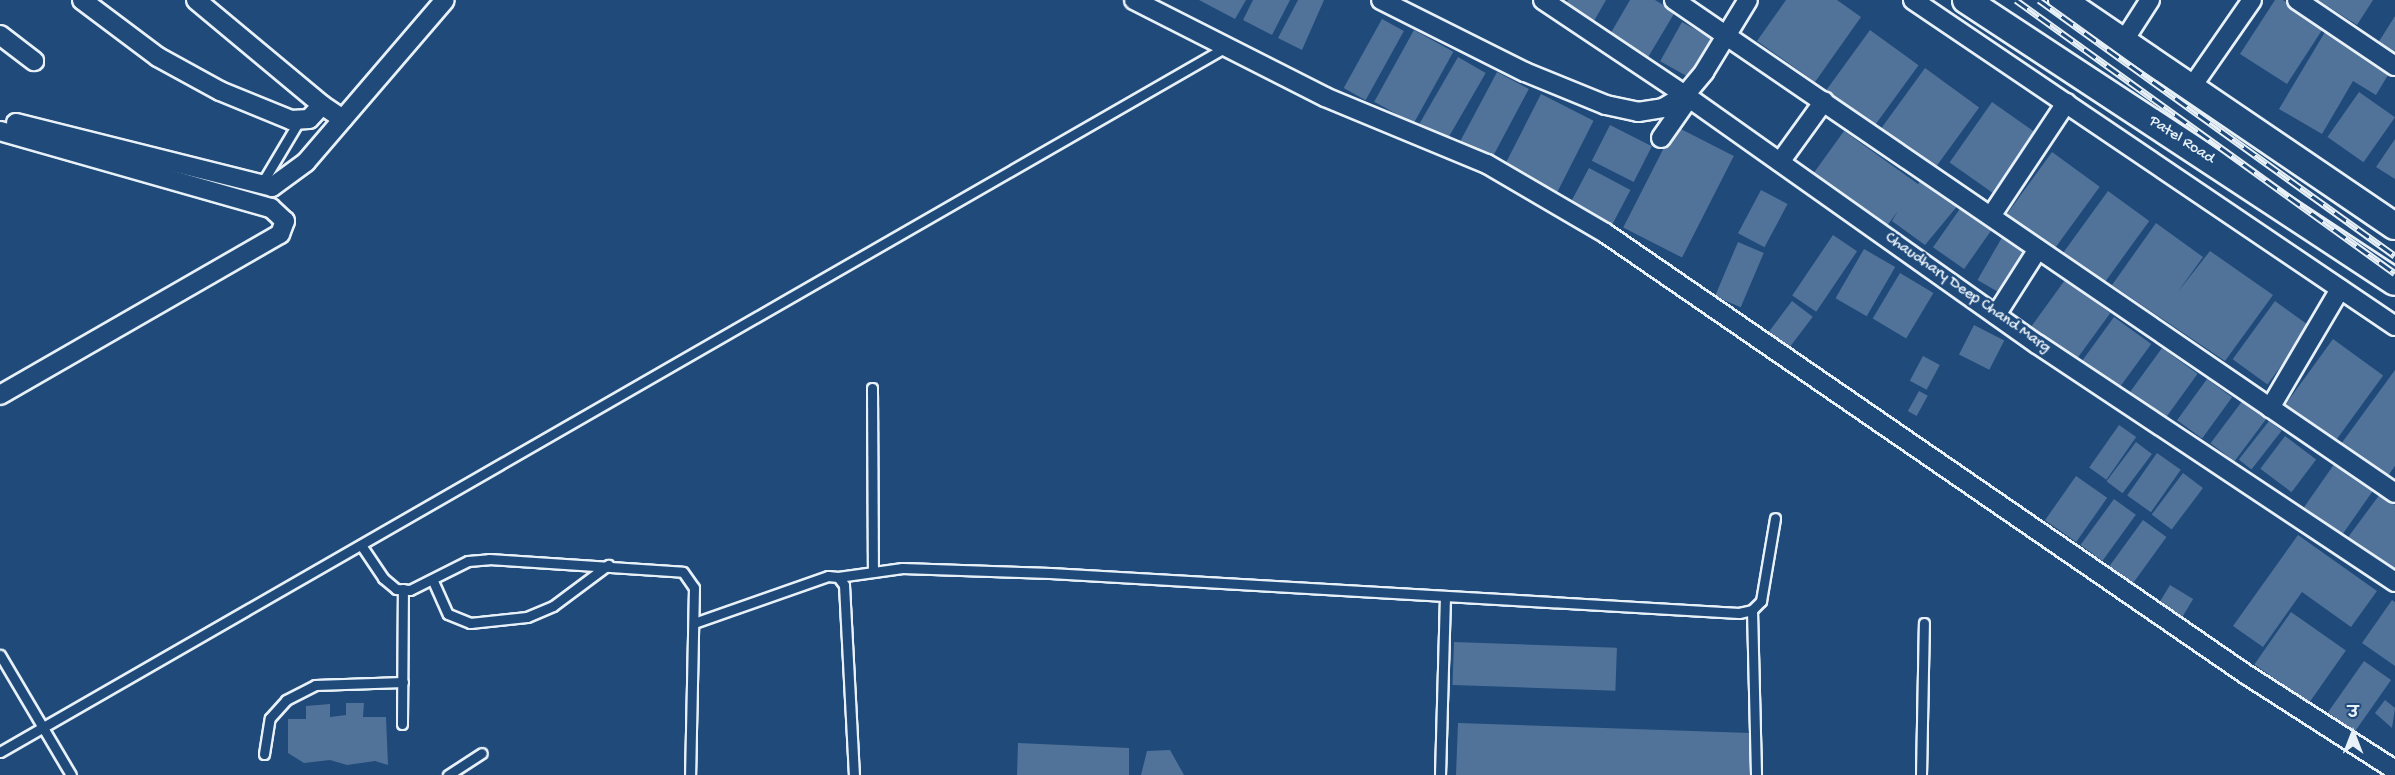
<!DOCTYPE html>
<html>
<head>
<meta charset="utf-8">
<style>
	body { margin:0 }
	#map { position:relative; width:2395px; height:775px; overflow:hidden; background:#1f4a7a; font-family:"Gochi Hand","Playpen Sans Deva",sans-serif }
	div>[style] { position:absolute }
	.building>* { inset:0; background:#517399; transform-origin:0 0 }
	.roads { filter:drop-shadow(2px 0 #e8f1f8) drop-shadow(-2px 0 #e8f1f8) drop-shadow(0 2px #e8f1f8) drop-shadow(0 -2px #e8f1f8) }
	.service>* { height:9px; margin:-4.5px; padding:0 4.5px; transform-origin:4.5px; border-radius:4.5px; background:#1f4a7a }
	.minor>* { height:18px; margin:-9px; padding:0 9px; transform-origin:9px; border-radius:9px; background:#1f4a7a }
	.secondary>* { height:26px; margin:-13px; padding:0 13px; transform-origin:13px; border-radius:13px; background:#1f4a7a }
	.rail>* { height:7px; margin-top:-3.5px; transform-origin:0; background:repeating-linear-gradient(90deg,#1f4a7a 0 14px,#e8f1f8 0 28px); box-sizing:border-box; border-block:2px solid #e8f1f8 }
	span { translate:-50% -50%; white-space:nowrap; text-align:center; line-height:1.15; -webkit-text-stroke:4.5px #1f4a7a; paint-order:stroke }
	.street-label { font-size:16px; color:#e8f1f8 }
	.north { position:absolute; left:2323px; top:703px; width:60px; height:60px; -webkit-text-stroke:4px #1f4a7a; paint-order:stroke; rotate:0deg; font-size:16px; font-weight:700; line-height:24px; text-align:center; color:#e8f1f8 }
	.north::after { content:''; display:block; margin:auto; width:21px; height:27px; background:#e8f1f8; clip-path:polygon(50% 0,100% 100%,50% 72%,0 100%) }
</style>
</head>
<body>
<div id="map">
	<div class="building">
		<i style="clip-path:polygon(1199px 0,1246px 0,1235px 19px)"></i>
		<i style="clip-path:polygon(1253px 0,1290px 0,1272px 35px,1243px 20px)"></i>
		<i style="clip-path:polygon(1298px 0,1324px 0,1302px 50px,1278px 38px)"></i>
		<i style="clip-path:polygon(1568px 0,1606px 0,1594px 21px,1566px 4px)"></i>
		<i style="clip-path:polygon(1630px 0,1655px 0,1675px 12px,1647px 59px,1609px 36px)"></i>
		<i style="clip-path:polygon(1786px 0,1837px 0,1861px 17px,1815px 82px,1757px 41px)"></i>
		<i style="clip-path:polygon(2275px 0,2283px 0,2324px 27px,2287px 84px,2240px 54px)"></i>
		<i style="clip-path:polygon(2318px 0,2373px 0,2357px 25px)"></i>
		<i style="clip-path:polygon(2395px 16px,2395px 54px,2378px 43px)"></i>
		<i style="left:1382px;top:19px;width:25px;height:79px;rotate:29deg"></i>
		<i style="left:1682px;top:22px;width:37px;height:45px;rotate:29deg"></i>
		<i style="left:1414px;top:30px;width:45px;height:82px;rotate:29deg"></i>
		<i style="left:1870px;top:30px;width:60px;height:77px;rotate:36deg"></i>
		<i style="clip-path:polygon(2325px 32px,2391px 70px,2376px 95px,2353px 81px,2322px 134px,2279px 109px)"></i>
		<i style="left:1458px;top:57px;width:32px;height:78px;rotate:30deg"></i>
		<i style="left:1925px;top:68px;width:67px;height:79px;rotate:36deg"></i>
		<i style="left:1497px;top:72px;width:36px;height:82px;rotate:28deg"></i>
		<i style="left:2359px;top:92px;width:44px;height:55px;rotate:35deg"></i>
		<i style="left:1541px;top:94px;width:59px;height:84px;rotate:27deg"></i>
		<i style="left:1992px;top:102px;width:59px;height:74px;rotate:35deg"></i>
		<i style="left:1610px;top:125px;width:47px;height:40px;rotate:27deg"></i>
		<i style="left:1675px;top:126px;width:66px;height:114px;rotate:27deg"></i>
		<i style="clip-path:polygon(1844px 131px,1918px 184px,1922px 179px,1959px 204px,1925px 245px,1892px 221px,1898px 211px,1886px 227px,1813px 174px)"></i>
		<i style="clip-path:polygon(2395px 139px,2395px 179px,2376px 167px)"></i>
		<i style="left:2052px;top:152px;width:59px;height:79px;rotate:36deg"></i>
		<i style="left:1589px;top:168px;width:47px;height:42px;rotate:28deg"></i>
		<i style="left:1761px;top:190px;width:30px;height:49px;rotate:28deg"></i>
		<i style="left:2108px;top:191px;width:51px;height:80px;rotate:36deg"></i>
		<i style="left:1964px;top:203px;width:38px;height:54px;rotate:35deg"></i>
		<i style="clip-path:polygon(2156px 223px,2203px 257px,2177px 293px,2210px 251px,2273px 295px,2225px 361px,2112px 285px)"></i>
		<i style="left:2004px;top:234px;width:30px;height:53px;rotate:30deg"></i>
		<i style="left:1833px;top:235px;width:29px;height:73px;rotate:34deg"></i>
		<i style="left:1738px;top:242px;width:28px;height:59px;rotate:23deg"></i>
		<i style="left:1864px;top:249px;width:36px;height:57px;rotate:30deg"></i>
		<i style="left:1900px;top:273px;width:39px;height:53px;rotate:31deg"></i>
		<i style="left:2065px;top:280px;width:56px;height:61px;rotate:36deg"></i>
		<i style="left:1792px;top:301px;width:26px;height:40px;rotate:37deg"></i>
		<i style="left:2275px;top:301px;width:43px;height:72px;rotate:36deg"></i>
		<i style="left:2114px;top:317px;width:46px;height:56px;rotate:36deg"></i>
		<i style="left:1974px;top:325px;width:34px;height:33px;rotate:27deg"></i>
		<i style="left:2333px;top:339px;width:62px;height:87px;rotate:36deg"></i>
		<i style="left:2162px;top:348px;width:44px;height:56px;rotate:36deg"></i>
		<i style="left:1923px;top:356px;width:19px;height:28px;rotate:28deg"></i>
		<i style="clip-path:polygon(2395px 370px,2395px 466px,2387px 477px,2341px 444px)"></i>
		<i style="left:2207px;top:379px;width:31px;height:51px;rotate:36deg"></i>
		<i style="left:1919px;top:391px;width:10px;height:23px;rotate:29deg"></i>
		<i style="left:2243px;top:400px;width:30px;height:54px;rotate:37deg"></i>
		<i style="left:2269px;top:421px;width:16px;height:49px;rotate:38deg"></i>
		<i style="left:2119px;top:425px;width:21px;height:52px;rotate:35deg"></i>
		<i style="left:2285px;top:436px;width:39px;height:41px;rotate:37deg"></i>
		<i style="left:2136px;top:442px;width:20px;height:49px;rotate:37deg"></i>
		<i style="left:2157px;top:453px;width:29px;height:52px;rotate:35deg"></i>
		<i style="left:2335px;top:463px;width:47px;height:54px;rotate:35deg"></i>
		<i style="left:2183px;top:473px;width:25px;height:52px;rotate:37deg"></i>
		<i style="left:2076px;top:476px;width:38px;height:54px;rotate:35deg"></i>
		<i style="clip-path:polygon(2380px 494px,2395px 505px,2395px 574px,2346px 540px)"></i>
		<i style="left:2114px;top:499px;width:27px;height:57px;rotate:36deg"></i>
		<i style="left:2143px;top:520px;width:29px;height:61px;rotate:36deg"></i>
		<i style="clip-path:polygon(2298px 535px,2377px 591px,2351px 627px,2302px 592px,2263px 647px,2233px 626px)"></i>
		<i style="left:2170px;top:585px;width:27px;height:22px;rotate:31deg"></i>
		<i style="clip-path:polygon(2392px 600px,2395px 602px,2395px 666px,2362px 643px)"></i>
		<i style="left:2291px;top:612px;width:67px;height:64px;rotate:35deg"></i>
		<i style="left:1454px;top:642px;width:163px;height:43px;rotate:2deg"></i>
		<i style="left:2364px;top:661px;width:33px;height:63px;rotate:35deg"></i>
		<i style="clip-path:polygon(2385px 700px,2395px 708px,2392px 728px,2375px 713px)"></i>
		<i style="clip-path:polygon(346px 703px,364px 703px,363px 717px,386px 717px,388px 765px,375px 761px,347px 765px,330px 760px,304px 763px,288px 753px,288px 719px,306px 719px,306px 706px,330px 704px,330px 717px,346px 715px)"></i>
		<i style="clip-path:polygon(1458px 723px,1751px 733px,1750px 775px,1456px 775px)"></i>
		<i style="clip-path:polygon(1018px 743px,1129px 748px,1129px 775px,1017px 775px)"></i>
		<i style="clip-path:polygon(1170px 750px,1184px 775px,1141px 775px,1147px 751px)"></i>
	</div>
	<div class="roads">
		<div class="service">
			<i style="left:257px;top:183px;width:9px;rotate:-32deg"></i>
			<i style="left:265px;top:178px;width:66px;rotate:-59.2deg"></i>
			<i style="left:872px;top:388px;width:184px;rotate:89.7deg"></i>
			<i style="left:361px;top:545px;width:40px;rotate:56deg"></i>
			<i style="left:383px;top:578px;width:17px;rotate:40deg"></i>
			<i style="left:396px;top:589px;width:14px;rotate:4deg"></i>
			<i style="left:410px;top:590px;width:65px;rotate:-26.6deg"></i>
			<i style="left:468px;top:561px;width:21px;rotate:-5deg"></i>
			<i style="left:489px;top:559px;width:194px;rotate:3.8deg"></i>
			<i style="left:683px;top:572px;width:19px;rotate:55deg"></i>
			<i style="left:694px;top:588px;width:187px;rotate:91.2deg"></i>
			<i style="left:838px;top:577px;width:65px;rotate:-8deg"></i>
			<i style="left:902px;top:568px;width:148px;rotate:1.9deg"></i>
			<i style="left:1050px;top:573px;width:690px;rotate:3.32deg"></i>
			<i style="left:1739px;top:613px;width:13px;rotate:-13deg"></i>
			<i style="left:1752px;top:610px;width:13px;rotate:-45deg"></i>
			<i style="left:1761px;top:601px;width:84px;rotate:-80.4deg"></i>
			<i style="left:433px;top:581px;width:36px;rotate:66deg"></i>
			<i style="left:448px;top:614px;width:24px;rotate:22deg"></i>
			<i style="left:470px;top:623px;width:57px;rotate:-6deg"></i>
			<i style="left:527px;top:617px;width:28px;rotate:-23deg"></i>
			<i style="left:553px;top:606px;width:69px;rotate:-36.7deg"></i>
			<i style="left:1752px;top:610px;width:165px;rotate:88.6deg"></i>
			<i style="left:694px;top:623px;width:142px;rotate:-19.3deg"></i>
			<i style="left:828px;top:576px;width:10px;rotate:6deg"></i>
			<i style="left:838px;top:577px;width:10px;rotate:53deg"></i>
			<i style="left:844px;top:585px;width:190px;rotate:87deg"></i>
			<i style="left:0;top:655px;width:139px;rotate:59.4deg"></i>
			<i style="left:402px;top:724px;width:135px;rotate:-89.6deg"></i>
			<i style="left:0;top:752px;width:1414px;rotate:-29.9deg"></i>
			<i style="left:264px;top:754px;width:36px;rotate:-81deg"></i>
			<i style="left:270px;top:718px;width:24px;rotate:-48deg"></i>
			<i style="left:286px;top:700px;width:33px;rotate:-27deg"></i>
			<i style="left:315px;top:685px;width:88px;rotate:-2deg"></i>
			<i style="left:448px;top:775px;width:40px;rotate:-32.9deg"></i>
			<i style="left:1440px;top:775px;width:179px;rotate:-88.4deg"></i>
			<i style="left:1921px;top:775px;width:152px;rotate:-88.9deg"></i>
		</div>
		<div class="minor">
			<i style="left:82px;top:0;width:95px;rotate:36.9deg"></i>
			<i style="left:158px;top:57px;width:71px;rotate:28.7deg"></i>
			<i style="left:220px;top:91px;width:77px;rotate:22.2deg"></i>
			<i style="left:291px;top:120px;width:18px;rotate:-3deg"></i>
			<i style="left:309px;top:119px;width:19px;rotate:-47deg"></i>
			<i style="left:322px;top:105px;width:25px;rotate:34deg"></i>
			<i style="left:196px;top:0;width:164px;rotate:39.8deg"></i>
			<i style="left:1134px;top:0;width:214px;rotate:26.9deg"></i>
			<i style="left:1325px;top:97px;width:175px;rotate:22.5deg"></i>
			<i style="left:1487px;top:164px;width:137px;rotate:30.3deg"></i>
			<i style="left:1605px;top:233px;width:779px;rotate:34.55deg"></i>
			<i style="left:2247px;top:675px;width:176px;rotate:32.7deg"></i>
			<i style="left:1381px;top:0;width:161px;rotate:26.6deg"></i>
			<i style="left:1525px;top:72px;width:87px;rotate:22.2deg"></i>
			<i style="left:1606px;top:105px;width:33px;rotate:12deg"></i>
			<i style="left:1638px;top:112px;width:25px;rotate:-9deg"></i>
			<i style="left:1663px;top:108px;width:26px;rotate:-31deg"></i>
			<i style="left:1685px;top:95px;width:30px;rotate:-50deg"></i>
			<i style="left:1704px;top:72px;width:84px;rotate:-58.6deg"></i>
			<i style="left:1543px;top:0;width:171px;rotate:33.8deg"></i>
			<i style="left:1685px;top:95px;width:431px;rotate:35.3deg"></i>
			<i style="left:2037px;top:344px;width:430px;rotate:33.6deg"></i>
			<i style="left:1674px;top:0;width:873px;rotate:34.36deg"></i>
			<i style="left:1913px;top:0;width:582px;rotate:34.07deg"></i>
			<i style="left:2297px;top:0;width:118px;rotate:34deg"></i>
			<i style="left:0;top:35px;width:43px;rotate:37.4deg"></i>
			<i style="left:2123px;top:42px;width:50px;rotate:-57.3deg"></i>
			<i style="left:2191px;top:88px;width:107px;rotate:-55.3deg"></i>
			<i style="left:16px;top:123px;width:264px;rotate:14deg"></i>
			<i style="left:272px;top:187px;width:42px;rotate:-36.3deg"></i>
			<i style="left:306px;top:162px;width:213px;rotate:-49.4deg"></i>
			<i style="left:0;top:131px;width:282px;rotate:15.9deg"></i>
			<i style="left:271px;top:208px;width:19px;rotate:43deg"></i>
			<i style="left:285px;top:221px;width:14px;rotate:111deg"></i>
			<i style="left:280px;top:234px;width:323px;rotate:150.1deg"></i>
			<i style="left:1661px;top:138px;width:49px;rotate:-55deg"></i>
			<i style="left:1780px;top:162px;width:75px;rotate:-54.2deg"></i>
			<i style="left:1991px;top:216px;width:136px;rotate:-56.4deg"></i>
			<i style="left:1996px;top:315px;width:78px;rotate:-57.5deg"></i>
			<i style="left:2270px;top:408px;width:138px;rotate:-59.5deg"></i>
		</div>
		<div class="secondary">
			<i style="left:1966px;top:0;width:513px;rotate:33.32deg"></i>
			<i style="left:2062px;top:0;width:402px;rotate:34.2deg"></i>
		</div>
	</div>
	<div class="rail">
		<i style="left:2016px;top:0;width:467px;rotate:35.8deg"></i>
		<i style="left:2039px;top:0;width:438px;rotate:35.7deg"></i>
	</div>
	<div class="street-label">
		<span style="left:2181px;top:141px;rotate:33deg">Patel Road</span>
		<span style="left:1967px;top:294px;rotate:35deg">Chaudhary Deep Chand Marg</span>
	</div>
	<div class="north">उ</div>
</div>
</body>
</html>
